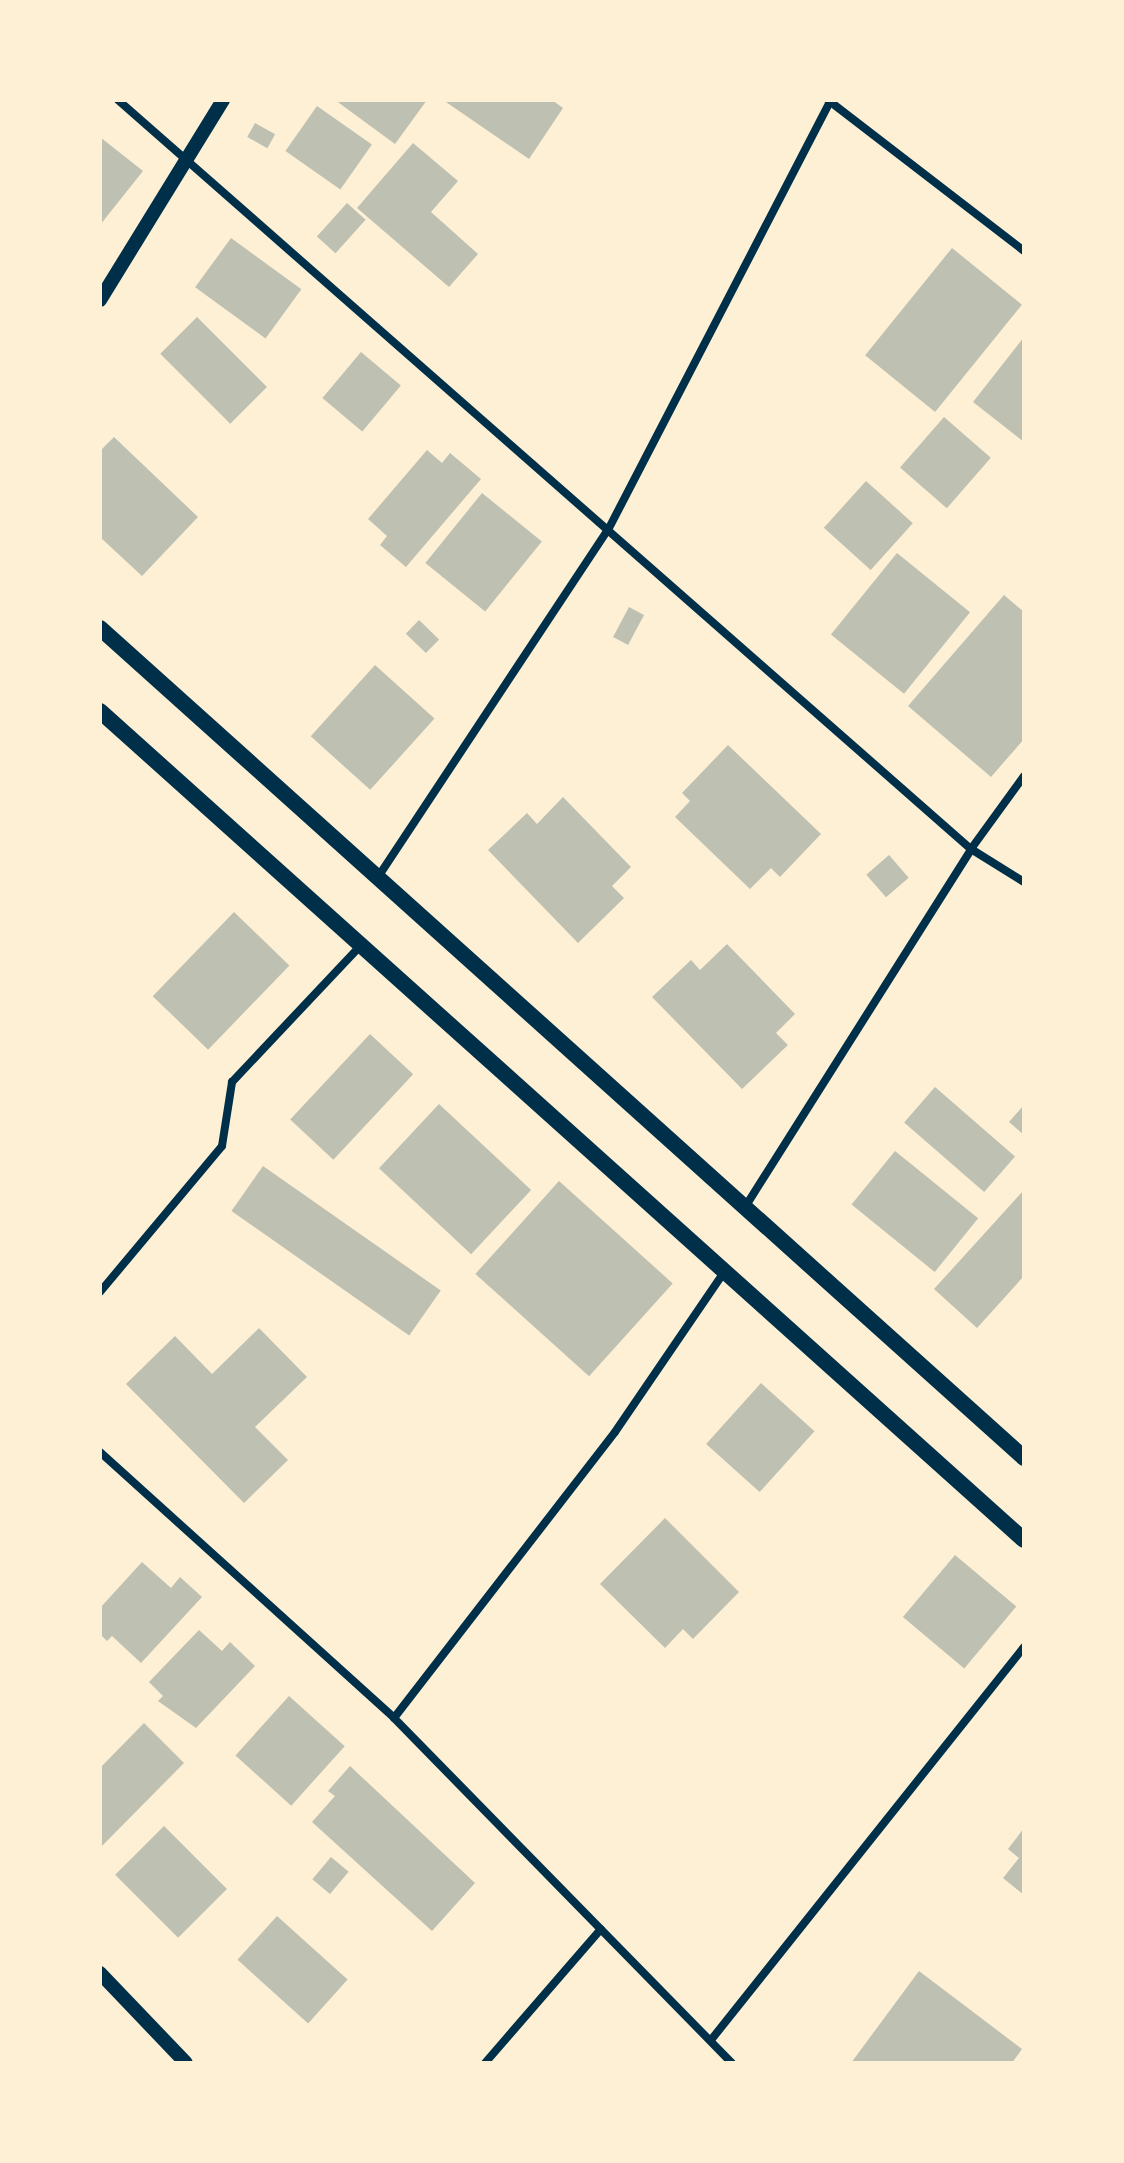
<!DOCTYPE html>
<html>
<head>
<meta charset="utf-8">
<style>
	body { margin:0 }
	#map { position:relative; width:1124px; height:2163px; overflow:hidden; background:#fdf0d5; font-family:Cabin,sans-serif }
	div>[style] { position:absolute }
	.building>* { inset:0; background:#bec0b2; transform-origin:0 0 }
	.minor>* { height:8px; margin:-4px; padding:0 4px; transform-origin:4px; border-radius:4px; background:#003049 }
	.tertiary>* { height:14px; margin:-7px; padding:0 7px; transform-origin:7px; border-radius:7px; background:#003049 }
	.secondary>* { height:16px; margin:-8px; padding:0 8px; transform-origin:8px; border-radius:8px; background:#003049 }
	span { translate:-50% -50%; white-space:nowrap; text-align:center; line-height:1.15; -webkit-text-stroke:6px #fdf0d5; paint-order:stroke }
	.frame { position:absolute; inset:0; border:102px solid #fdf0d5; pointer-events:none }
</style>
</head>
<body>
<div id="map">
	<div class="building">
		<i style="clip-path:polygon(335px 100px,427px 100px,395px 144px)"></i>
		<i style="clip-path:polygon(443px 100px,552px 100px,563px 108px,529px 159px)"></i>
		<i style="left:317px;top:106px;width:67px;height:55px;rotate:35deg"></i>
		<i style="left:255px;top:123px;width:23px;height:16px;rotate:29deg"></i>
		<i style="clip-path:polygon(100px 137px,143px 171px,100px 225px)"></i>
		<i style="clip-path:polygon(413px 143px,458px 181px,431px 212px,478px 254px,449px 287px,357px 208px)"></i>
		<i style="left:347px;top:203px;width:25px;height:45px;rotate:42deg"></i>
		<i style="left:231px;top:238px;width:87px;height:61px;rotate:36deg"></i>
		<i style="left:952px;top:248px;width:90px;height:138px;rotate:39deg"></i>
		<i style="left:197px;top:317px;width:99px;height:52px;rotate:45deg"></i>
		<i style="clip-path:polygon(1024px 337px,1024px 442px,973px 402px)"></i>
		<i style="left:361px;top:352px;width:52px;height:60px;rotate:40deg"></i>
		<i style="left:944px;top:417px;width:62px;height:67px;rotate:41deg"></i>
		<i style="clip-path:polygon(114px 437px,198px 517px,142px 576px,100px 537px,100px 451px)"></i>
		<i style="clip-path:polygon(427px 450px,442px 463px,450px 453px,481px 479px,406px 567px,380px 545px,387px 536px,368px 519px)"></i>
		<i style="left:866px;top:481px;width:63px;height:63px;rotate:42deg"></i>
		<i style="left:482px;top:493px;width:77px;height:90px;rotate:39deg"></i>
		<i style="left:897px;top:553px;width:94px;height:105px;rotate:39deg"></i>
		<i style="clip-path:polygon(1004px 595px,1024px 612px,1024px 739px,991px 777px,908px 706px)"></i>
		<i style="left:629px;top:607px;width:17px;height:34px;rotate:28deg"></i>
		<i style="left:419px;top:620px;width:28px;height:19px;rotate:44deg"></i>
		<i style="left:375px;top:665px;width:80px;height:96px;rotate:42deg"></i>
		<i style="clip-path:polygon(728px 745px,821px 834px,780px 877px,771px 868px,750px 889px,675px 817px,690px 801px,682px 793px)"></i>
		<i style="clip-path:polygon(563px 797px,631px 867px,612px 886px,624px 898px,578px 943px,488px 850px,527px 813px,537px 824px)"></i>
		<i style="left:889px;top:855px;width:30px;height:30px;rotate:49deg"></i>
		<i style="left:234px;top:912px;width:77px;height:117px;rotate:44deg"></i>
		<i style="clip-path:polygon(727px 944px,795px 1014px,776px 1033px,788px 1045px,742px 1089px,652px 997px,691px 960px,700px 970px)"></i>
		<i style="left:370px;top:1034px;width:59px;height:117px;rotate:43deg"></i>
		<i style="left:935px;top:1087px;width:106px;height:47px;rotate:41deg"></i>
		<i style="left:439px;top:1104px;width:126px;height:88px;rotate:43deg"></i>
		<i style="clip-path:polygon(1024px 1105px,1024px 1135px,1009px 1122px)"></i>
		<i style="left:895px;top:1151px;width:107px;height:69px;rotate:39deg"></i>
		<i style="left:263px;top:1166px;width:217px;height:55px;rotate:35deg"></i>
		<i style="left:559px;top:1181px;width:153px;height:125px;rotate:42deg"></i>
		<i style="clip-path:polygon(1024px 1190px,1024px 1276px,977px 1328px,934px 1289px)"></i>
		<i style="clip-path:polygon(259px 1328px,307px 1377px,255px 1427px,288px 1460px,244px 1503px,126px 1384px,175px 1336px,212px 1374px)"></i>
		<i style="left:761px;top:1383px;width:72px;height:82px;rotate:42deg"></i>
		<i style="clip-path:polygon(665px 1518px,739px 1592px,693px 1639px,683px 1629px,665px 1648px,600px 1584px)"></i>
		<i style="left:955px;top:1555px;width:80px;height:81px;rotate:40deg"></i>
		<i style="clip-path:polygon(142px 1562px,171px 1588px,180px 1577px,202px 1597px,141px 1663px,112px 1636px,107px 1641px,100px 1634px,100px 1608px)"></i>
		<i style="clip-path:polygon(199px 1630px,222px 1651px,230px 1642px,255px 1666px,196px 1728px,158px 1701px,163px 1696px,149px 1682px)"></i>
		<i style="left:289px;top:1696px;width:75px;height:80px;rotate:42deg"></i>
		<i style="clip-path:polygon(144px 1723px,184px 1763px,100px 1848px,100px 1768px)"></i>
		<i style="clip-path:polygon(350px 1766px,475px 1883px,432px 1931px,312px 1822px,335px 1796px,328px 1791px)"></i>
		<i style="left:164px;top:1826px;width:89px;height:69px;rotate:45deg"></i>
		<i style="clip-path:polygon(1024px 1828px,1024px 1895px,1003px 1878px,1019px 1858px,1008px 1849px)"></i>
		<i style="left:331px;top:1857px;width:23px;height:29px;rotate:40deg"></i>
		<i style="left:277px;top:1916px;width:95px;height:59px;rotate:42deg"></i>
		<i style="clip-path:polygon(919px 1971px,1022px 2049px,1012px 2063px,851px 2063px)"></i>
	</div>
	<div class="minor">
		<i style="left:118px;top:100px;width:1135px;rotate:41.29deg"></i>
		<i style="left:971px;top:849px;width:62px;rotate:31.9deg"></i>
		<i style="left:828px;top:100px;width:247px;rotate:37.6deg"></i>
		<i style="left:378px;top:877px;width:416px;rotate:-56.5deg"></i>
		<i style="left:608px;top:530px;width:483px;rotate:-62.6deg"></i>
		<i style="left:747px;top:1204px;width:420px;rotate:-57.7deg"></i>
		<i style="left:971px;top:849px;width:90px;rotate:-54deg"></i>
		<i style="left:100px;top:1292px;width:190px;rotate:-50.1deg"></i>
		<i style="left:222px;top:1146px;width:65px;rotate:-81.1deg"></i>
		<i style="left:232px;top:1082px;width:188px;rotate:-46.7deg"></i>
		<i style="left:100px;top:1452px;width:396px;rotate:42.1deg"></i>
		<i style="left:394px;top:1718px;width:483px;rotate:45.6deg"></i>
		<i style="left:394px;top:1718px;width:361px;rotate:-52.3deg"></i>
		<i style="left:615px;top:1432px;width:194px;rotate:-55.7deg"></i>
		<i style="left:711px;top:2040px;width:502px;rotate:-51.46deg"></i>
		<i style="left:485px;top:2063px;width:177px;rotate:-49.1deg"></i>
	</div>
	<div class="tertiary">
		<i style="left:100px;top:300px;width:235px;rotate:-58.4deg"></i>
		<i style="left:100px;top:1973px;width:124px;rotate:46.3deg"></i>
	</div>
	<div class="secondary">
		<i style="left:100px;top:628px;width:1242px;rotate:41.93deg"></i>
		<i style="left:100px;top:711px;width:1241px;rotate:41.9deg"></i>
	</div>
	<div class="frame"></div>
</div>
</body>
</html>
